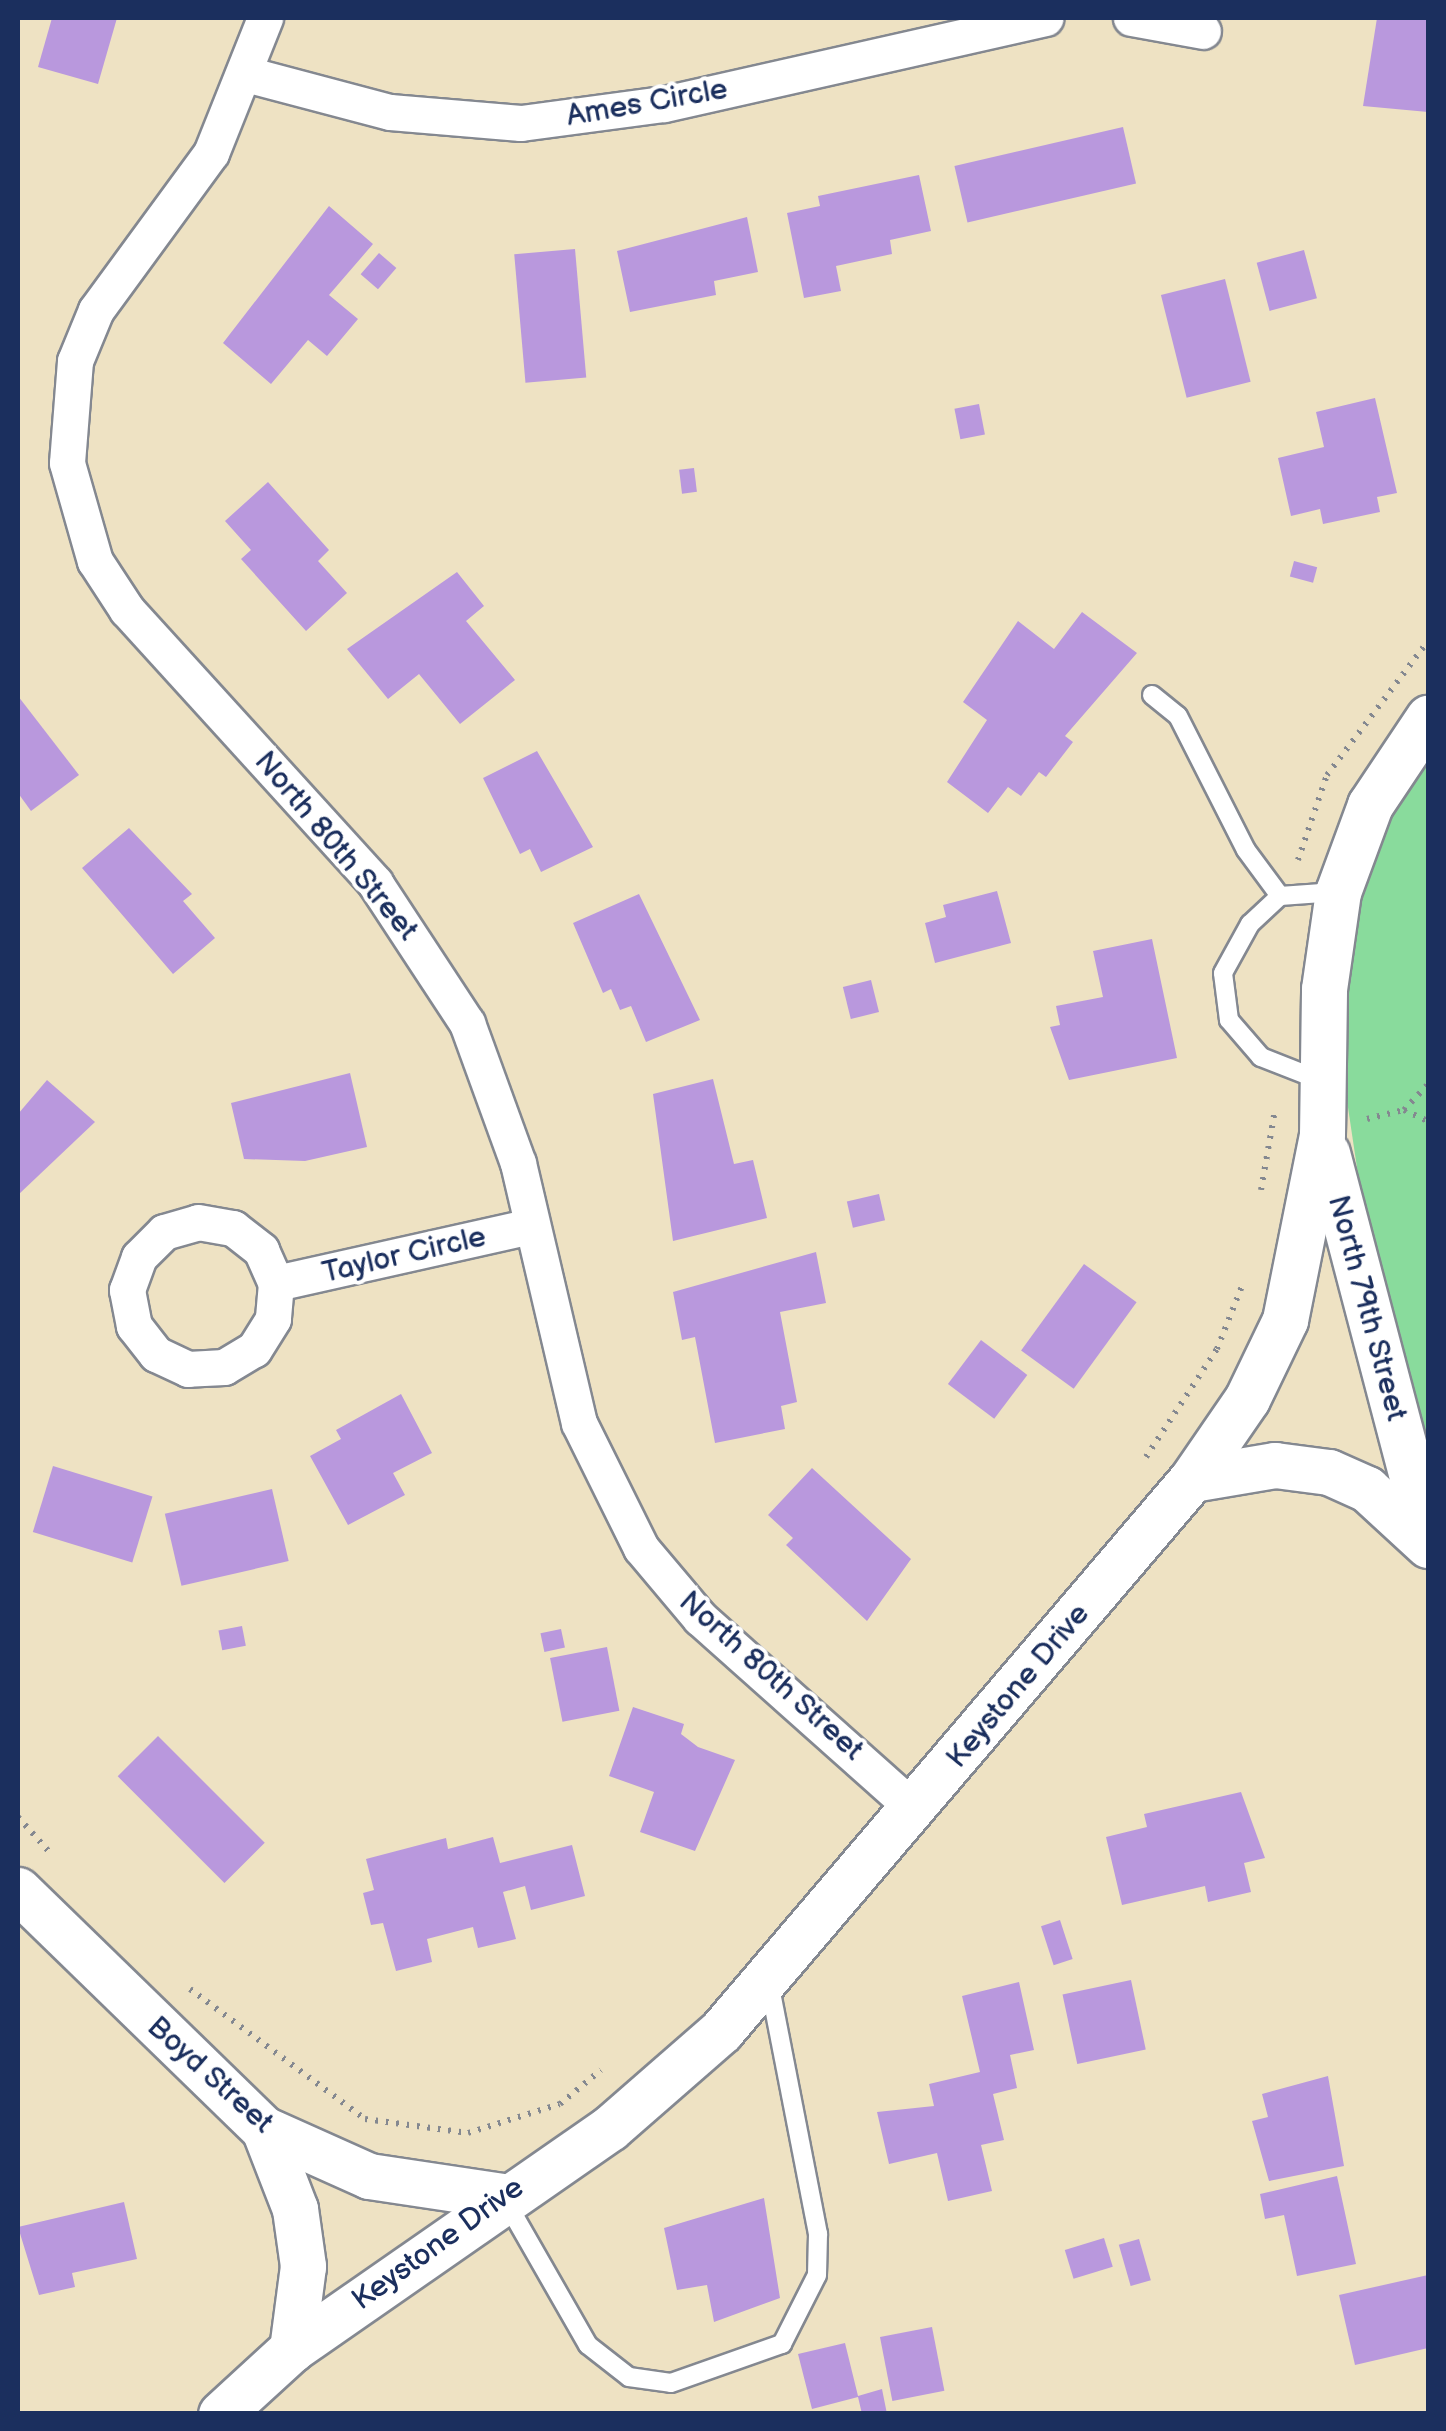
<!DOCTYPE html>
<html>
<head>
<meta charset="utf-8">
<style>
	body { margin:0 }
	#map { position:relative; width:1446px; height:2431px; overflow:hidden; background:#eee2c3; font-family:"Balsamiq Sans",sans-serif }
	div>[style] { position:absolute }
	.green>* { inset:0; background:#89db9c }
	.building>* { inset:0; background:#b998dd; transform-origin:0 0 }
	.path>* { height:6px; margin-top:-3px; transform-origin:0; background:repeating-linear-gradient(90deg,#848890 0 2.5px,transparent 0 10.5px) }
	.roads { filter:drop-shadow(2px 0 #848890) drop-shadow(-2px 0 #848890) drop-shadow(0 2px #848890) drop-shadow(0 -2px #848890) }
	.service>* { height:18px; margin:-9px; padding:0 9px; transform-origin:9px; border-radius:9px; background:#fff }
	.minor>* { height:35px; margin:-17.5px; padding:0 17.5px; transform-origin:17.5px; border-radius:17.5px; background:#fff }
	.tertiary>* { height:45px; margin:-22.5px; padding:0 22.5px; transform-origin:22.5px; border-radius:22.5px; background:#fff }
	span { translate:-50% -50%; white-space:nowrap; text-align:center; line-height:1.15; -webkit-text-stroke:8px #fff; paint-order:stroke }
	.street-label { font-size:30px; color:#1b2f5e }
	.frame { position:absolute; inset:0; border:20px solid #1b2f5e; pointer-events:none }
</style>
</head>
<body>
<div id="map">
	<div class="green">
		<i style="clip-path:polygon(1428px 751px,1428px 1456px,1359px 1181px,1337px 1034px,1353px 913px,1384px 827px)"></i>
	</div>
	<div class="building">
		<i style="clip-path:polygon(52px 18px,117px 18px,98px 84px,38px 67px)"></i>
		<i style="clip-path:polygon(1377px 18px,1428px 18px,1428px 112px,1363px 106px)"></i>
		<i style="left:1123px;top:127px;width:58px;height:173px;rotate:77deg"></i>
		<i style="clip-path:polygon(919px 175px,931px 231px,890px 240px,892px 254px,836px 266px,841px 291px,804px 298px,787px 213px,820px 206px,818px 196px)"></i>
		<i style="clip-path:polygon(329px 206px,373px 244px,329px 295px,358px 319px,327px 356px,308px 340px,271px 384px,223px 343px)"></i>
		<i style="clip-path:polygon(747px 217px,758px 272px,714px 281px,716px 295px,630px 312px,617px 251px)"></i>
		<i style="left:575px;top:249px;width:129px;height:61px;rotate:85deg"></i>
		<i style="left:1304px;top:250px;width:50px;height:49px;rotate:75deg"></i>
		<i style="left:379px;top:253px;width:23px;height:28px;rotate:41deg"></i>
		<i style="left:1225px;top:279px;width:106px;height:66px;rotate:76deg"></i>
		<i style="clip-path:polygon(1375px 398px,1397px 493px,1377px 497px,1380px 512px,1323px 524px,1320px 509px,1291px 516px,1278px 458px,1324px 447px,1316px 412px)"></i>
		<i style="left:979px;top:404px;width:31px;height:25px;rotate:79deg"></i>
		<i style="left:694px;top:468px;width:24px;height:15px;rotate:83deg"></i>
		<i style="clip-path:polygon(268px 482px,329px 550px,318px 561px,347px 593px,306px 631px,241px 559px,251px 550px,225px 521px)"></i>
		<i style="left:1294px;top:561px;width:24px;height:16px;rotate:15deg"></i>
		<i style="clip-path:polygon(457px 572px,484px 606px,466px 621px,515px 680px,460px 724px,419px 674px,388px 699px,347px 649px)"></i>
		<i style="clip-path:polygon(1082px 612px,1137px 653px,1065px 736px,1073px 742px,1046px 777px,1039px 772px,1021px 796px,1008px 787px,988px 813px,947px 782px,987px 720px,963px 702px,1018px 621px,1054px 649px)"></i>
		<i style="clip-path:polygon(18px 696px,79px 775px,31px 811px,18px 793px)"></i>
		<i style="clip-path:polygon(537px 751px,593px 847px,541px 872px,530px 849px,520px 854px,483px 778px)"></i>
		<i style="clip-path:polygon(129px 828px,192px 894px,183px 901px,215px 938px,173px 974px,82px 868px)"></i>
		<i style="clip-path:polygon(997px 891px,1011px 943px,935px 963px,925px 923px,946px 917px,943px 905px)"></i>
		<i style="clip-path:polygon(639px 894px,700px 1020px,646px 1042px,631px 1006px,620px 1010px,611px 989px,603px 993px,573px 923px)"></i>
		<i style="clip-path:polygon(1152px 939px,1177px 1058px,1069px 1080px,1050px 1027px,1060px 1025px,1056px 1006px,1103px 997px,1093px 951px)"></i>
		<i style="left:871px;top:980px;width:33px;height:29px;rotate:76deg"></i>
		<i style="clip-path:polygon(350px 1073px,367px 1147px,305px 1161px,244px 1159px,231px 1103px)"></i>
		<i style="clip-path:polygon(713px 1079px,734px 1164px,753px 1160px,767px 1218px,673px 1241px,653px 1094px)"></i>
		<i style="clip-path:polygon(47px 1080px,95px 1122px,18px 1195px,18px 1114px)"></i>
		<i style="left:879px;top:1194px;width:27px;height:33px;rotate:77deg"></i>
		<i style="clip-path:polygon(816px 1252px,826px 1303px,780px 1312px,797px 1402px,781px 1406px,785px 1429px,715px 1443px,695px 1337px,682px 1340px,673px 1292px)"></i>
		<i style="left:1084px;top:1264px;width:65px;height:107px;rotate:36deg"></i>
		<i style="left:981px;top:1340px;width:58px;height:55px;rotate:37deg"></i>
		<i style="clip-path:polygon(401px 1394px,432px 1453px,393px 1473px,405px 1495px,348px 1525px,310px 1456px,341px 1439px,336px 1430px)"></i>
		<i style="left:53px;top:1466px;width:104px;height:69px;rotate:17deg"></i>
		<i style="clip-path:polygon(812px 1468px,911px 1559px,867px 1621px,786px 1545px,793px 1538px,768px 1515px)"></i>
		<i style="left:272px;top:1489px;width:74px;height:110px;rotate:77deg"></i>
		<i style="left:242px;top:1626px;width:20px;height:24px;rotate:79deg"></i>
		<i style="left:561px;top:1629px;width:19px;height:21px;rotate:78deg"></i>
		<i style="left:607px;top:1647px;width:65px;height:58px;rotate:79deg"></i>
		<i style="clip-path:polygon(633px 1707px,684px 1724px,681px 1734px,698px 1747px,735px 1760px,695px 1851px,640px 1832px,654px 1792px,609px 1776px)"></i>
		<i style="left:158px;top:1736px;width:151px;height:57px;rotate:45deg"></i>
		<i style="clip-path:polygon(1241px 1792px,1265px 1858px,1244px 1863px,1251px 1892px,1208px 1902px,1205px 1886px,1122px 1905px,1106px 1837px,1147px 1827px,1144px 1814px)"></i>
		<i style="clip-path:polygon(493px 1837px,500px 1863px,572px 1845px,585px 1896px,531px 1910px,525px 1886px,503px 1892px,516px 1939px,478px 1948px,473px 1927px,427px 1939px,432px 1962px,396px 1971px,383px 1923px,371px 1925px,363px 1893px,374px 1890px,366px 1859px,446px 1838px,448px 1849px)"></i>
		<i style="left:1060px;top:1920px;width:41px;height:20px;rotate:72deg"></i>
		<i style="left:1131px;top:1980px;width:71px;height:70px;rotate:78deg"></i>
		<i style="clip-path:polygon(1019px 1982px,1034px 2050px,1010px 2055px,1017px 2088px,993px 2094px,1004px 2140px,981px 2145px,992px 2191px,948px 2201px,937px 2153px,889px 2164px,877px 2112px,934px 2106px,929px 2084px,980px 2072px,962px 1996px)"></i>
		<i style="clip-path:polygon(1328px 2076px,1344px 2166px,1269px 2181px,1252px 2121px,1268px 2117px,1262px 2094px)"></i>
		<i style="clip-path:polygon(1337px 2176px,1356px 2264px,1297px 2276px,1284px 2215px,1265px 2219px,1260px 2194px)"></i>
		<i style="clip-path:polygon(764px 2198px,780px 2298px,714px 2322px,707px 2285px,677px 2290px,664px 2228px)"></i>
		<i style="clip-path:polygon(124px 2202px,137px 2259px,72px 2273px,75px 2287px,39px 2295px,18px 2227px)"></i>
		<i style="left:1104px;top:2238px;width:30px;height:41px;rotate:73deg"></i>
		<i style="left:1139px;top:2239px;width:43px;height:21px;rotate:74deg"></i>
		<i style="clip-path:polygon(1428px 2275px,1428px 2348px,1355px 2365px,1339px 2295px)"></i>
		<i style="left:932px;top:2327px;width:65px;height:53px;rotate:79deg"></i>
		<i style="clip-path:polygon(845px 2343px,858px 2396px,882px 2389px,887px 2414px,862px 2414px,858px 2397px,812px 2409px,798px 2354px)"></i>
	</div>
	<div class="path">
		<i style="left:1298px;top:860px;width:90px;rotate:-71.2deg"></i>
		<i style="left:1327px;top:775px;width:168px;rotate:-53deg"></i>
		<i style="left:1404px;top:1110px;width:35px;rotate:-47deg"></i>
		<i style="left:1367px;top:1119px;width:38px;rotate:-14deg"></i>
		<i style="left:1404px;top:1110px;width:26px;rotate:25deg"></i>
		<i style="left:1261px;top:1190px;width:81px;rotate:-80.1deg"></i>
		<i style="left:1146px;top:1457px;width:129px;rotate:-56.7deg"></i>
		<i style="left:1217px;top:1349px;width:68px;rotate:-68.4deg"></i>
		<i style="left:18px;top:1817px;width:51px;rotate:48.2deg"></i>
		<i style="left:190px;top:1989px;width:218px;rotate:36.6deg"></i>
		<i style="left:365px;top:2119px;width:104px;rotate:7.7deg"></i>
		<i style="left:468px;top:2133px;width:96px;rotate:-17.5deg"></i>
		<i style="left:560px;top:2104px;width:53px;rotate:-39.7deg"></i>
	</div>
	<div class="roads">
		<div class="service">
			<i style="left:1152px;top:695px;width:33px;rotate:39deg"></i>
			<i style="left:1178px;top:716px;width:150px;rotate:63.1deg"></i>
			<i style="left:1246px;top:850px;width:57px;rotate:53.5deg"></i>
			<i style="left:1322px;top:1081px;width:66px;rotate:-158.5deg"></i>
			<i style="left:1261px;top:1057px;width:49px;rotate:-130.9deg"></i>
			<i style="left:1229px;top:1020px;width:47px;rotate:-97.3deg"></i>
			<i style="left:1223px;top:973px;width:56px;rotate:-61.1deg"></i>
			<i style="left:1250px;top:924px;width:41px;rotate:-43deg"></i>
			<i style="left:1280px;top:896px;width:56px;rotate:-4.1deg"></i>
			<i style="left:505px;top:2200px;width:167px;rotate:60.2deg"></i>
			<i style="left:588px;top:2345px;width:52px;rotate:38deg"></i>
			<i style="left:629px;top:2377px;width:42px;rotate:8.1deg"></i>
			<i style="left:671px;top:2383px;width:118px;rotate:-19.4deg"></i>
			<i style="left:782px;top:2344px;width:77px;rotate:-63.1deg"></i>
			<i style="left:817px;top:2275px;width:41px;rotate:-88.6deg"></i>
			<i style="left:818px;top:2234px;width:256px;rotate:-101deg"></i>
		</div>
		<div class="minor">
			<i style="left:265px;top:18px;width:145px;rotate:111.8deg"></i>
			<i style="left:211px;top:153px;width:195px;rotate:126.2deg"></i>
			<i style="left:96px;top:310px;width:55px;rotate:112.4deg"></i>
			<i style="left:75px;top:361px;width:102px;rotate:94.5deg"></i>
			<i style="left:67px;top:463px;width:102px;rotate:74.1deg"></i>
			<i style="left:95px;top:561px;width:59px;rotate:56.9deg"></i>
			<i style="left:127px;top:610px;width:369px;rotate:47.7deg"></i>
			<i style="left:375px;top:883px;width:168px;rotate:56.7deg"></i>
			<i style="left:467px;top:1023px;width:149px;rotate:70deg"></i>
			<i style="left:518px;top:1163px;width:267px;rotate:76.8deg"></i>
			<i style="left:579px;top:1423px;width:140px;rotate:63.6deg"></i>
			<i style="left:641px;top:1548px;width:92px;rotate:49.9deg"></i>
			<i style="left:700px;top:1618px;width:287px;rotate:41.7deg"></i>
			<i style="left:1131px;top:18px;width:73px;rotate:10.2deg"></i>
			<i style="left:246px;top:74px;width:149px;rotate:14.8deg"></i>
			<i style="left:390px;top:112px;width:131px;rotate:4.8deg"></i>
			<i style="left:521px;top:123px;width:144px;rotate:-7.6deg"></i>
			<i style="left:664px;top:104px;width:391px;rotate:-12.7deg"></i>
			<i style="left:276px;top:1283px;width:36px;rotate:95deg"></i>
			<i style="left:273px;top:1319px;width:36px;rotate:122deg"></i>
			<i style="left:254px;top:1349px;width:35px;rotate:149deg"></i>
			<i style="left:224px;top:1367px;width:36px;rotate:177deg"></i>
			<i style="left:188px;top:1369px;width:35px;rotate:-155deg"></i>
			<i style="left:156px;top:1354px;width:36px;rotate:-128deg"></i>
			<i style="left:134px;top:1326px;width:37px;rotate:-101deg"></i>
			<i style="left:127px;top:1290px;width:35px;rotate:-70deg"></i>
			<i style="left:139px;top:1257px;width:35px;rotate:-45deg"></i>
			<i style="left:164px;top:1232px;width:35px;rotate:-16deg"></i>
			<i style="left:198px;top:1222px;width:36px;rotate:10deg"></i>
			<i style="left:233px;top:1228px;width:36px;rotate:38deg"></i>
			<i style="left:261px;top:1250px;width:36px;rotate:66deg"></i>
			<i style="left:276px;top:1283px;width:262px;rotate:-12.6deg"></i>
		</div>
		<div class="tertiary">
			<i style="left:1327px;top:1153px;width:398px;rotate:75.3deg"></i>
			<i style="left:1192px;top:1479px;width:84px;rotate:-9.6deg"></i>
			<i style="left:1275px;top:1465px;width:54px;rotate:7.4deg"></i>
			<i style="left:1329px;top:1472px;width:42px;rotate:24.1deg"></i>
			<i style="left:1367px;top:1489px;width:83px;rotate:42.6deg"></i>
			<i style="left:18px;top:1890px;width:343px;rotate:44.2deg"></i>
			<i style="left:264px;top:2129px;width:115px;rotate:24.1deg"></i>
			<i style="left:369px;top:2176px;width:135px;rotate:8.5deg"></i>
			<i style="left:264px;top:2129px;width:86px;rotate:68.8deg"></i>
			<i style="left:295px;top:2209px;width:58px;rotate:82deg"></i>
			<i style="left:303px;top:2266px;width:84px;rotate:97.5deg"></i>
			<i style="left:221px;top:2414px;width:96px;rotate:-42.5deg"></i>
			<i style="left:292px;top:2349px;width:387px;rotate:-34.8deg"></i>
			<i style="left:610px;top:2128px;width:147px;rotate:-41.1deg"></i>
			<i style="left:721px;top:2031px;width:726px;rotate:-49.53deg"></i>
			<i style="left:1192px;top:1479px;width:97px;rotate:-55.5deg"></i>
			<i style="left:1247px;top:1399px;width:88px;rotate:-64.3deg"></i>
			<i style="left:1285px;top:1320px;width:189px;rotate:-78.7deg"></i>
			<i style="left:1322px;top:1135px;width:146px;rotate:-89.2deg"></i>
			<i style="left:1324px;top:989px;width:98px;rotate:-81.8deg"></i>
			<i style="left:1338px;top:892px;width:93px;rotate:-69.8deg"></i>
			<i style="left:1370px;top:805px;width:105px;rotate:-56.3deg"></i>
		</div>
	</div>
	<div class="street-label">
		<span style="left:647px;top:103px;rotate:-10deg">Ames Circle</span>
		<span style="left:336px;top:846px;rotate:50deg">North 80th Street</span>
		<span style="left:404px;top:1255px;rotate:-13deg">Taylor Circle</span>
		<span style="left:1367px;top:1308px;rotate:75deg">North 79th Street</span>
		<span style="left:771px;top:1676px;rotate:42deg">North 80th Street</span>
		<span style="left:1018px;top:1686px;rotate:-50deg">Keystone Drive</span>
		<span style="left:210px;top:2075px;rotate:42deg">Boyd Street</span>
		<span style="left:438px;top:2244px;rotate:-36deg">Keystone Drive</span>
	</div>
	<div class="frame"></div>
</div>
</body>
</html>
